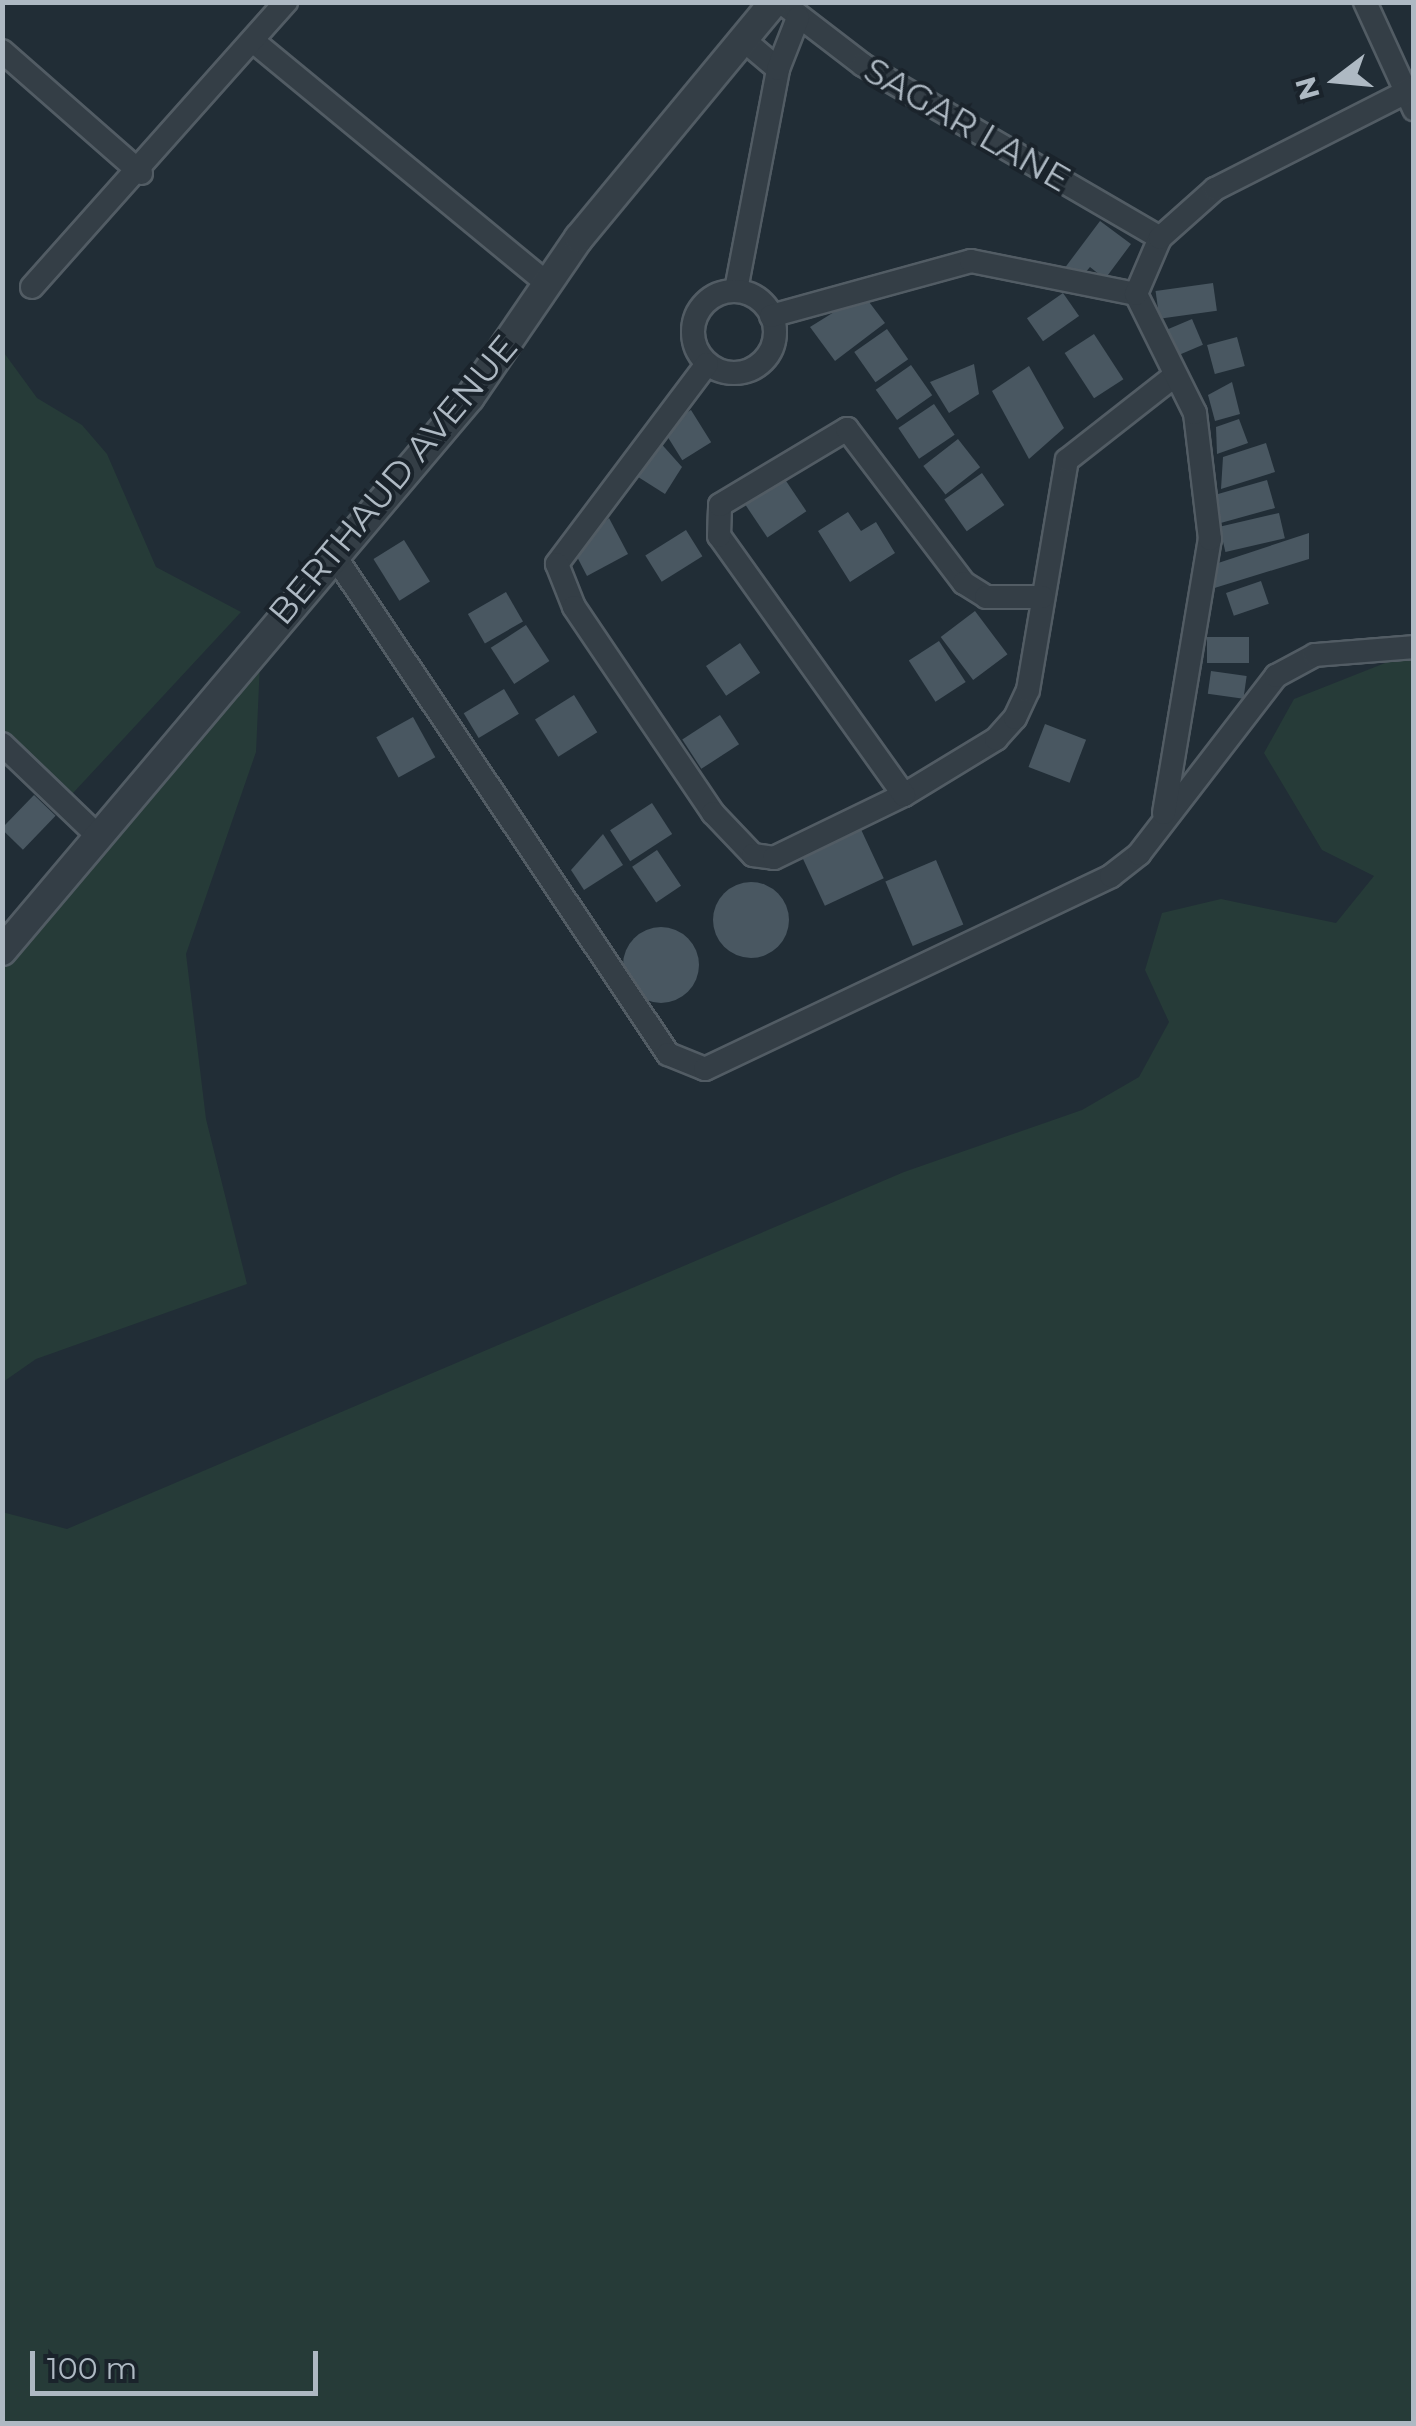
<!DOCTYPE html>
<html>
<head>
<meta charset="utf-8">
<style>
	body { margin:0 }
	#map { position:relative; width:1416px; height:2426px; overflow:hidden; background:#212d36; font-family:Montserrat,sans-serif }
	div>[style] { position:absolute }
	.green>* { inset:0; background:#263b38 }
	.building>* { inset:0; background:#495761; transform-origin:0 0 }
	.round { border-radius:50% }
	.roads { filter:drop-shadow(2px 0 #525c64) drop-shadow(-2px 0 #525c64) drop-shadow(0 2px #525c64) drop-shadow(0 -2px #525c64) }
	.minor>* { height:22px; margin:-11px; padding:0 11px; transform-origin:11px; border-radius:11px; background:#343e46 }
	.minor>.ring { margin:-11px; padding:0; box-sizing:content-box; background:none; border:22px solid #343e46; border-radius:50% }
	.tertiary>* { height:28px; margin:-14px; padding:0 14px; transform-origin:14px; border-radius:14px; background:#343e46 }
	span { translate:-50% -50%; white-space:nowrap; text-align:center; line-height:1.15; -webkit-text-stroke:8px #1a232b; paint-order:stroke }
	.street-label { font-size:35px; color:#aeb9c3 }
	.frame { position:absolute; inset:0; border:5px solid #aeb9c3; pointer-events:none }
	.north { position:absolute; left:1286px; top:30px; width:100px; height:100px; -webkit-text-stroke:8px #1a232b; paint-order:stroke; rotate:254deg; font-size:28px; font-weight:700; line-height:40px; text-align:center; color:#aeb9c3 }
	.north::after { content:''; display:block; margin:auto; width:35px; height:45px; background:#aeb9c3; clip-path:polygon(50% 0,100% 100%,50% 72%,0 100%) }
	.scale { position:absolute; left:30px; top:2351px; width:288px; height:45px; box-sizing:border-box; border:5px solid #aeb9c3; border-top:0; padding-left:12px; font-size:30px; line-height:35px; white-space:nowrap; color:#aeb9c3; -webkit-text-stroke:8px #1a232b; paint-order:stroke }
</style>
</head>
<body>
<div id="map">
	<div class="green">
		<i style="clip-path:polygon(2px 350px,37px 398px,82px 425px,107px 454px,156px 567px,241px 612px,61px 806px,3px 749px)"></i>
		<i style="clip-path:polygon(1413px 652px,1413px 2423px,3px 2423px,2px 1512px,67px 1529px,904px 1172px,1082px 1110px,1139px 1077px,1169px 1022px,1145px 970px,1162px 913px,1221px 899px,1336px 923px,1374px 876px,1322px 850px,1264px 753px,1294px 699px)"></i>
		<i style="clip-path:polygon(260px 662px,256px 752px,186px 954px,206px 1119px,247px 1284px,36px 1359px,3px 1382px,3px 954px)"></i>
	</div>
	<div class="building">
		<i style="clip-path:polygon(1100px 221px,1131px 244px,1105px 279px,1090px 267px,1079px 280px,1064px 269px)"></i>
		<i style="left:1213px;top:283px;width:28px;height:58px;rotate:82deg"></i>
		<i style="left:1063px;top:293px;width:28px;height:44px;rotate:55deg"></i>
		<i style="clip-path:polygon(863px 294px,885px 323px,835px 361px,810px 327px)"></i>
		<i style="left:1192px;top:319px;width:28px;height:32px;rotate:67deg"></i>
		<i style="left:887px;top:329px;width:37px;height:40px;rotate:55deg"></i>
		<i style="left:1094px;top:334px;width:54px;height:35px;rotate:57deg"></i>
		<i style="left:1237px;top:337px;width:30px;height:31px;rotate:75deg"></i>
		<i style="clip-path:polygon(974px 364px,979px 394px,949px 413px,930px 382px)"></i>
		<i style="left:911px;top:365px;width:37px;height:43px;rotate:55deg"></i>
		<i style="clip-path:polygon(1029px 366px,1064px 428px,1029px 459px,992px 391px)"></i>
		<i style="clip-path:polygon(1232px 382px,1240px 414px,1215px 421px,1208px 395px)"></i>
		<i style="left:934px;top:404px;width:37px;height:43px;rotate:56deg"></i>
		<i style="left:691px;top:410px;width:38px;height:34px;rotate:58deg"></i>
		<i style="clip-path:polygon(1239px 419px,1248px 443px,1217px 454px,1216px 427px)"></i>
		<i style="clip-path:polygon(657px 439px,682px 467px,665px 494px,635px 475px)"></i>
		<i style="left:958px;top:439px;width:36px;height:44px;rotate:52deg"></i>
		<i style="clip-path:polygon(1266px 443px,1275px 472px,1221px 489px,1223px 457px)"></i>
		<i style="left:982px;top:473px;width:39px;height:46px;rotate:55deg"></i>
		<i style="left:784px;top:478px;width:40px;height:47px;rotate:56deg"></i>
		<i style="clip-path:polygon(1267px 480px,1275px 508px,1217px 524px,1218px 494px)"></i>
		<i style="clip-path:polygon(848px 512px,861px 531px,876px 522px,895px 553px,850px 582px,818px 531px)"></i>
		<i style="left:1279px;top:513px;width:26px;height:61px;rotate:77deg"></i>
		<i style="clip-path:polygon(609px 518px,628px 554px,587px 576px,574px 551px)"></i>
		<i style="left:686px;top:530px;width:31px;height:48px;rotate:58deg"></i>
		<i style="clip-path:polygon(1309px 533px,1309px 559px,1208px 590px,1209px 566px)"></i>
		<i style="left:404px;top:540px;width:49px;height:36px;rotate:58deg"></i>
		<i style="left:1261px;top:581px;width:24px;height:37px;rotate:71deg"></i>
		<i style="left:506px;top:592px;width:34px;height:44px;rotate:60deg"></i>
		<i style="left:975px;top:611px;width:54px;height:43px;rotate:53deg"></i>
		<i style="left:526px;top:625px;width:43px;height:42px;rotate:57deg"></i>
		<i style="left:1207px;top:637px;width:42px;height:26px"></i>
		<i style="left:939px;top:641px;width:49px;height:36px;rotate:57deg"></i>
		<i style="left:740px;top:643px;width:36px;height:41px;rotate:56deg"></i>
		<i style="left:1211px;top:671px;width:36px;height:23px;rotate:8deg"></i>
		<i style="left:504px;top:689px;width:29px;height:47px;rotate:59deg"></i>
		<i style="left:574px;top:695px;width:44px;height:46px;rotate:58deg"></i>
		<i style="left:720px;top:715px;width:35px;height:45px;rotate:57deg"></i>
		<i style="left:413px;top:717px;width:46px;height:42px;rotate:61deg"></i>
		<i style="left:1045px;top:724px;width:44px;height:46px;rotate:21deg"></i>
		<i style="left:34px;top:795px;width:30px;height:47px;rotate:44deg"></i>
		<i style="left:652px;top:803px;width:37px;height:50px;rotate:57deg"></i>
		<i style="left:858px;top:823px;width:61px;height:65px;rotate:65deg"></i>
		<i style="clip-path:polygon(603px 834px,623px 865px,584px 890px,571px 870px)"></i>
		<i style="left:657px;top:850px;width:43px;height:30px;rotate:56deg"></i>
		<i style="left:936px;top:860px;width:70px;height:55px;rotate:67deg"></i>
		<i class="round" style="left:713px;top:882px;width:76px;height:76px"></i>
		<i class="round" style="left:623px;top:927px;width:76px;height:76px"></i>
	</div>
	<div class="roads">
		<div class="minor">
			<i style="left:781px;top:2px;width:103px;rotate:37.5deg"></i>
			<i style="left:863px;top:65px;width:344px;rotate:30.2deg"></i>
			<i style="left:1365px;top:2px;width:118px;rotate:65.4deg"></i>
			<i style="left:253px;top:41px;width:382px;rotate:39.5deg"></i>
			<i style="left:745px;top:41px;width:43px;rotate:40.3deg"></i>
			<i style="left:2px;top:51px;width:185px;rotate:41.3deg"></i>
			<i style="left:32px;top:287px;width:382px;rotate:-48.3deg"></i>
			<i style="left:736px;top:290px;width:225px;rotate:-79.2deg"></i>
			<i style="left:778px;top:69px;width:55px;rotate:-68.6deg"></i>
			<i class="ring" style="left:693px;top:291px;width:60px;height:60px"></i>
			<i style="left:771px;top:316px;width:207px;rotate:-15.4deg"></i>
			<i style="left:971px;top:261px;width:168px;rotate:11.3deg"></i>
			<i style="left:707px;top:364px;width:250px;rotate:126.9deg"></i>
			<i style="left:557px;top:564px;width:46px;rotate:68.4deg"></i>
			<i style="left:574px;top:607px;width:249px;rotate:56deg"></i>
			<i style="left:713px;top:813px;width:58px;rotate:46.4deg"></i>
			<i style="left:753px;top:855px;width:21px;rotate:8deg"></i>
			<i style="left:774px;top:858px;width:144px;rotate:-25.9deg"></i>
			<i style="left:904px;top:795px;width:108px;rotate:-31.3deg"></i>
			<i style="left:996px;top:739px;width:28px;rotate:-48deg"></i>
			<i style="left:1015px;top:718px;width:31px;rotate:-65deg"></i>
			<i style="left:1028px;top:690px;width:233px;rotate:-80.4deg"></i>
			<i style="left:1067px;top:460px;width:136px;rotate:-38.1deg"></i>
			<i style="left:336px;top:558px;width:597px;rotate:56.2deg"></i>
			<i style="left:668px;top:1054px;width:40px;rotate:22deg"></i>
			<i style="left:705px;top:1069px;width:450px;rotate:-25.4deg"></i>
			<i style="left:1111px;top:876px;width:36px;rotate:-38deg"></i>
			<i style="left:1139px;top:854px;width:225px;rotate:-52.4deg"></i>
			<i style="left:1276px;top:676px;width:44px;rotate:-28.3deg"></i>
			<i style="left:1315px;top:655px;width:99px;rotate:-4.6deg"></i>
			<i style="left:2px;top:744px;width:132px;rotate:43.8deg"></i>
			<i style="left:904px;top:795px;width:318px;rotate:-125.5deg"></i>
			<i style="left:719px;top:536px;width:31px;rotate:-88deg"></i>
			<i style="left:720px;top:505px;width:148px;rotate:-30.9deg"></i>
			<i style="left:847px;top:429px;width:193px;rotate:52.8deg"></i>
			<i style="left:964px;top:583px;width:26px;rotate:32deg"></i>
			<i style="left:986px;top:597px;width:56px"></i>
			<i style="left:1164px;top:813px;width:278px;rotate:-80.5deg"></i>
			<i style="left:1210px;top:539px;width:127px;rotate:-96.8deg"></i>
			<i style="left:1195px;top:413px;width:133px;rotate:-116.4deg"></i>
			<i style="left:1136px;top:294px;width:61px;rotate:-66.8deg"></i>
			<i style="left:1160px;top:238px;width:74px;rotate:-41.7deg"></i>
			<i style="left:1215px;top:189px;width:223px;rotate:-26.9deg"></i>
		</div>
		<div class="tertiary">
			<i style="left:2px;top:951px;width:725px;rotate:-49.81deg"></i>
			<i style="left:470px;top:397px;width:193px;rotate:-55.6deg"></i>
			<i style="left:579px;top:238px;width:306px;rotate:-50.4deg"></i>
		</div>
	</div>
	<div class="street-label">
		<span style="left:967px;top:125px;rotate:30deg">SAGAR LANE</span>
		<span style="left:393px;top:480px;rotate:-50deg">BERTHAUD AVENUE</span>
	</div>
	<div class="frame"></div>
	<div class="north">N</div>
	<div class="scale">100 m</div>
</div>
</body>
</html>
